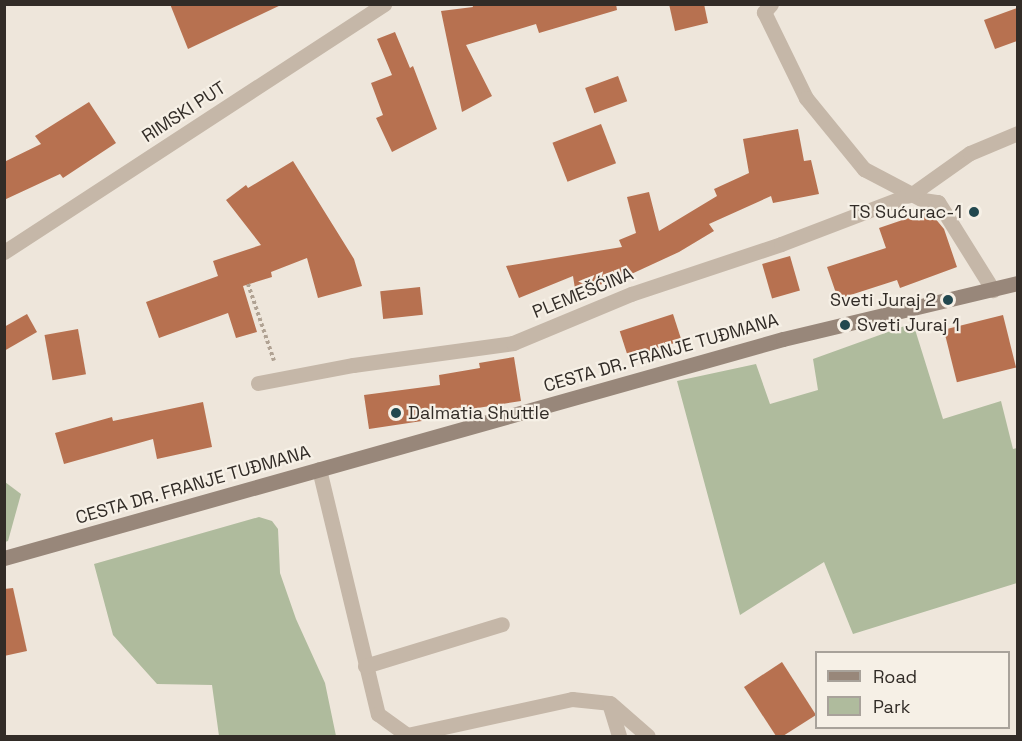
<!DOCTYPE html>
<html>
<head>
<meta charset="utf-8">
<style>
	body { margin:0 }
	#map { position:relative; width:1022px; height:741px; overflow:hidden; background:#eee6db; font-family:"Space Grotesk",sans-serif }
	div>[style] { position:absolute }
	.green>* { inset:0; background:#afbb9d }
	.building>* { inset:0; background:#b77150; transform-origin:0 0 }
	.path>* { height:4px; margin-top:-2px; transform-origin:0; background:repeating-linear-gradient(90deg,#b0a293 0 3px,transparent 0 6px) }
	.lane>* { height:15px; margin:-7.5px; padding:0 7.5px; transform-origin:7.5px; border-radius:7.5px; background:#c5b7a8 }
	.street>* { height:15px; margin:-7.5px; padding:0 7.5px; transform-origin:7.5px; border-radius:7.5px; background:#c5b7a8 }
	.secondary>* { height:15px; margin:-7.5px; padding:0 7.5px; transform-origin:7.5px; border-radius:7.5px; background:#98877a }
	.dots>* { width:16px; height:16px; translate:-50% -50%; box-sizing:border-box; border:3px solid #f6f0e6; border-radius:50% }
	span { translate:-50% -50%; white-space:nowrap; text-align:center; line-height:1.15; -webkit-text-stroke:4.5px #f6f0e6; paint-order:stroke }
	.street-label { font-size:18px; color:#322c27 }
	.poi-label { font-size:18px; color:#322c27 }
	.right { translate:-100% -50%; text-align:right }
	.left { translate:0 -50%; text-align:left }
	.frame { position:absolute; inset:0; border:6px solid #322c27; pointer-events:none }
	.legend { position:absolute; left:815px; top:651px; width:195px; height:78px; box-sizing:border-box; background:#f6f0e6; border:2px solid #a8a29a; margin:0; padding:8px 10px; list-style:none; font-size:18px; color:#322c27 }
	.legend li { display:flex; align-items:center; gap:12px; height:30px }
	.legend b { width:30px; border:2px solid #a8a29a }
</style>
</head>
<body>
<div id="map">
	<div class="green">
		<i style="clip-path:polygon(913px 323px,943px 419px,1001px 401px,1013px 449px,1017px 448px,1017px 583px,853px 634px,824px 562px,740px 615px,677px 381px,756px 364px,770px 404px,818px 390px,813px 359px)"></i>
		<i style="clip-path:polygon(5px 482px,21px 494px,8px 541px,5px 542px)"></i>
		<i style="clip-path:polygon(259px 517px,272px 521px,278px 529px,280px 573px,296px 619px,325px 683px,336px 736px,219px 736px,212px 685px,157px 684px,113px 635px,94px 564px)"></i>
	</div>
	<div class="building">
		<i style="clip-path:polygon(170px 4px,283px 4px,188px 49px)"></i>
		<i style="clip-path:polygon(472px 4px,616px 4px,617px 10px,539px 33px,536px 24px,466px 45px,492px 96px,462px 112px,441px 11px,473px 7px)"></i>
		<i style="clip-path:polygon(669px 4px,704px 4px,708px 23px,675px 31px)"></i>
		<i style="clip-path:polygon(1017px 8px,1017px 41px,995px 49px,984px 20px)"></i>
		<i style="clip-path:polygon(395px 32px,410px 68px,413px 66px,437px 129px,392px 152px,376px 118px,383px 115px,371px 83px,392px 75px,377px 39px)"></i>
		<i style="left:618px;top:76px;width:27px;height:35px;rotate:70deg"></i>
		<i style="clip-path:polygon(89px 102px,116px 143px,63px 178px,60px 174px,4px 200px,4px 162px,41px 144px,35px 136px)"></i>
		<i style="left:601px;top:124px;width:42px;height:52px;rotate:69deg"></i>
		<i style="clip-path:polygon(798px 129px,804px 161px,811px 160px,819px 194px,773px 203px,771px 196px,709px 224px,714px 231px,679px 252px,614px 282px,575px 289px,573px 276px,519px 298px,506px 266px,622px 247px,619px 240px,636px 233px,627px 197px,649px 192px,659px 231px,717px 196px,714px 189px,749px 173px,743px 139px)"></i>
		<i style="clip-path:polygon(293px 161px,354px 259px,362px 286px,318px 298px,307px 258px,271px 272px,272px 277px,243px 286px,257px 332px,236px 338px,228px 313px,159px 338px,146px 302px,218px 276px,213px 261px,261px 245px,226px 200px,246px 185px,248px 188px)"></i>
		<i style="clip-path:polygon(929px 211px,944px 229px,957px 267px,900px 288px,897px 280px,838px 299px,827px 267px,886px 248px,879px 228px)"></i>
		<i style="left:790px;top:256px;width:36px;height:29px;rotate:74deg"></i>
		<i style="left:420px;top:287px;width:28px;height:40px;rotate:84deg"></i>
		<i style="clip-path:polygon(27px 314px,37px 332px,4px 351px,4px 327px)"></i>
		<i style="left:673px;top:314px;width:28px;height:56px;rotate:72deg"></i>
		<i style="left:1003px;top:315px;width:54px;height:61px;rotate:76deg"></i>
		<i style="left:78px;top:329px;width:46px;height:34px;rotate:80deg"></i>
		<i style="clip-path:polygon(514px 357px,521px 401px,422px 417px,422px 421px,369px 429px,364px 395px,440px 385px,439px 375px,480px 368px,479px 363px)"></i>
		<i style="clip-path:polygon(203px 402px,212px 447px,157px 459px,153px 439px,64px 464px,55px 433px,112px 417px,113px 421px)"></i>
		<i style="clip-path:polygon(13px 588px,27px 651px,4px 656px,4px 589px)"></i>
		<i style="clip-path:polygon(782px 662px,816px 715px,783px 736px,776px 736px,744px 687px)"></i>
	</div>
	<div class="path">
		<i style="left:248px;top:284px;width:81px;rotate:71.3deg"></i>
	</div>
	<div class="lane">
		<i style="left:319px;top:469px;width:252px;rotate:76.5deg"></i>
		<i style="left:378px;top:714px;width:36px;rotate:36deg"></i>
		<i style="left:407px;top:735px;width:169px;rotate:-12.3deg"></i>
		<i style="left:572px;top:699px;width:37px;rotate:6deg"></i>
		<i style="left:609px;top:703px;width:34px;rotate:73deg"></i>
		<i style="left:365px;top:666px;width:143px;rotate:-17deg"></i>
		<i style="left:610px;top:703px;width:50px;rotate:41deg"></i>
	</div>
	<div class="street">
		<i style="left:771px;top:4px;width:11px;rotate:131deg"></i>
		<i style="left:764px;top:12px;width:96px;rotate:64deg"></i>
		<i style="left:806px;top:98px;width:92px;rotate:50.8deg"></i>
		<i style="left:864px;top:169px;width:67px;rotate:27.7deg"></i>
		<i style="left:923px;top:200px;width:15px;rotate:8deg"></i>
		<i style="left:938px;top:202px;width:104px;rotate:58deg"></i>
		<i style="left:4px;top:252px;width:454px;rotate:-33.1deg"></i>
		<i style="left:258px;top:383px;width:97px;rotate:-10.7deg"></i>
		<i style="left:353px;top:365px;width:162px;rotate:-7.8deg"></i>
		<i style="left:513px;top:343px;width:128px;rotate:-22.6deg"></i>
		<i style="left:631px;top:294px;width:158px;rotate:-18.4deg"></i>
		<i style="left:781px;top:244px;width:140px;rotate:-20.9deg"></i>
		<i style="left:912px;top:194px;width:71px;rotate:-35.3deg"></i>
		<i style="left:970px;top:153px;width:52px;rotate:-22.6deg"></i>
	</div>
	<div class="secondary">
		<i style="left:4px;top:558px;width:809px;rotate:-15.7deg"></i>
		<i style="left:783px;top:339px;width:242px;rotate:-13.4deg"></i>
	</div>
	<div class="dots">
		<i style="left:974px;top:212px;background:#22484f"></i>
		<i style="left:948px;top:300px;background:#22484f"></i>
		<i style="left:845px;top:325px;background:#22484f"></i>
		<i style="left:396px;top:413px;background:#22484f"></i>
	</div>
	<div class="street-label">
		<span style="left:184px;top:112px;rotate:-33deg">RIMSKI PUT</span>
		<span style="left:583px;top:293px;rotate:-22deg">PLEMEŠĆINA</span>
		<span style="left:661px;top:353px;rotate:-16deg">CESTA DR. FRANJE TUĐMANA</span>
		<span style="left:193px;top:485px;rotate:-16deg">CESTA DR. FRANJE TUĐMANA</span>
	</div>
	<div class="poi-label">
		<span class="right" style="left:962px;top:212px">TS Sućurac-1</span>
		<span class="right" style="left:936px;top:300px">Sveti Juraj 2</span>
		<span class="left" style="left:857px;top:325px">Sveti Juraj 1</span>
		<span class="left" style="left:408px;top:413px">Dalmatia Shuttle</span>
	</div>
	<div class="frame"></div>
	<ul class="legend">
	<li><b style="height:8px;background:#98877a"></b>Road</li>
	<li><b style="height:16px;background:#afbb9d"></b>Park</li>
	</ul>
</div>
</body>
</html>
